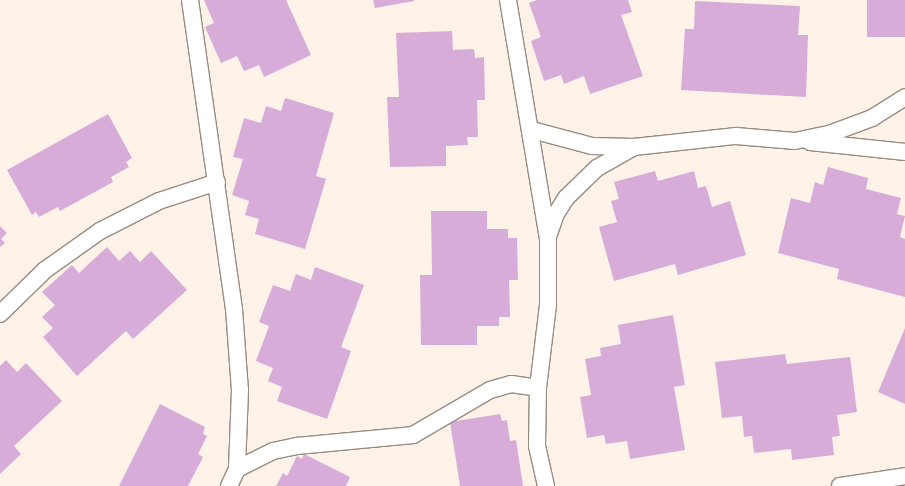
<!DOCTYPE html>
<html>
<head>
<meta charset="utf-8">
<style>
	body { margin:0 }
	#map { position:relative; width:905px; height:486px; overflow:hidden; background:#fef2e9; font-family:"Nunito Sans",sans-serif }
	div>[style] { position:absolute }
	.building>* { inset:0; background:#d8acd9; transform-origin:0 0 }
	.roads { filter:drop-shadow(1px 0 #978c83) drop-shadow(-1px 0 #978c83) drop-shadow(0 1px #978c83) drop-shadow(0 -1px #978c83) }
	.lane>* { height:16px; margin:-8px; padding:0 8px; transform-origin:8px; border-radius:8px; background:#fff }
	span { translate:-50% -50%; white-space:nowrap; text-align:center; line-height:1.15; -webkit-text-stroke:4.5px #fef2e9; paint-order:stroke }
</style>
</head>
<body>
<div id="map">
	<div class="building">
		<i style="clip-path:polygon(204px 0,286px 0,311px 55px,264px 77px,259px 65px,244px 71px,237px 56px,221px 63px,205px 27px,214px 23px)"></i>
		<i style="clip-path:polygon(373px 0,414px 0,414px 1px,375px 8px)"></i>
		<i style="clip-path:polygon(537px 0,628px 0,632px 12px,621px 15px,643px 76px,590px 94px,584px 76px,564px 84px,561px 75px,544px 81px,531px 41px,541px 37px,529px 3px)"></i>
		<i style="left:867px;top:0;width:38px;height:37px"></i>
		<i style="clip-path:polygon(695px 1px,800px 6px,798px 35px,808px 35px,806px 97px,681px 90px,685px 29px,694px 29px)"></i>
		<i style="clip-path:polygon(452px 31px,453px 50px,474px 49px,475px 58px,484px 57px,485px 100px,477px 100px,478px 137px,467px 137px,468px 145px,446px 146px,446px 166px,390px 167px,387px 97px,399px 97px,396px 33px)"></i>
		<i style="clip-path:polygon(285px 98px,334px 113px,316px 176px,326px 179px,305px 249px,255px 234px,259px 219px,245px 215px,249px 201px,232px 195px,243px 159px,233px 157px,244px 118px,261px 123px,266px 106px,281px 111px)"></i>
		<i style="clip-path:polygon(108px 114px,132px 158px,126px 162px,129px 167px,111px 177px,113px 182px,60px 211px,58px 207px,39px 217px,36px 212px,32px 215px,7px 170px)"></i>
		<i style="clip-path:polygon(828px 167px,868px 178px,866px 189px,901px 198px,897px 214px,905px 216px,900px 237px,905px 239px,905px 297px,837px 279px,839px 269px,778px 253px,791px 198px,810px 203px,815px 182px,823px 185px)"></i>
		<i style="clip-path:polygon(655px 171px,658px 181px,694px 171px,698px 188px,706px 186px,712px 207px,730px 201px,746px 255px,678px 275px,675px 264px,614px 281px,599px 227px,617px 222px,611px 201px,619px 199px,614px 182px)"></i>
		<i style="clip-path:polygon(431px 211px,487px 211px,487px 229px,508px 229px,508px 238px,517px 238px,518px 280px,509px 280px,510px 317px,499px 317px,499px 326px,477px 326px,477px 345px,421px 345px,420px 275px,432px 275px)"></i>
		<i style="clip-path:polygon(0 226px,7px 233px,1px 239px,5px 243px,0 247px)"></i>
		<i style="clip-path:polygon(107px 247px,119px 261px,130px 251px,140px 262px,151px 251px,187px 290px,133px 339px,126px 331px,77px 376px,43px 337px,53px 328px,42px 317px,55px 305px,42px 292px,72px 265px,79px 273px)"></i>
		<i style="clip-path:polygon(315px 267px,364px 285px,341px 347px,351px 351px,327px 419px,277px 401px,282px 387px,268px 381px,273px 368px,256px 361px,269px 326px,259px 322px,273px 285px,290px 291px,296px 274px,311px 280px)"></i>
		<i style="clip-path:polygon(673px 315px,685px 385px,674px 387px,685px 450px,630px 459px,627px 441px,606px 444px,604px 435px,587px 438px,580px 397px,591px 395px,585px 359px,601px 356px,600px 348px,621px 344px,618px 325px)"></i>
		<i style="clip-path:polygon(905px 328px,905px 404px,878px 392px)"></i>
		<i style="clip-path:polygon(785px 354px,787px 364px,850px 357px,857px 412px,837px 415px,840px 436px,832px 437px,834px 455px,792px 460px,791px 449px,754px 453px,752px 436px,744px 437px,742px 416px,722px 418px,715px 362px)"></i>
		<i style="clip-path:polygon(6px 360px,17px 372px,26px 363px,62px 401px,14px 446px,21px 454px,0 474px,0 366px)"></i>
		<i style="clip-path:polygon(160px 404px,205px 427px,203px 434px,207px 436px,198px 454px,203px 457px,188px 486px,119px 486px)"></i>
		<i style="clip-path:polygon(500px 414px,502px 421px,507px 420px,510px 441px,516px 440px,523px 486px,460px 486px,450px 422px)"></i>
		<i style="clip-path:polygon(304px 454px,350px 477px,346px 486px,276px 486px,283px 473px,287px 476px,297px 456px,302px 459px)"></i>
	</div>
	<div class="roads">
		<div class="lane">
			<i style="left:190px;top:0;width:312px;rotate:81.9deg"></i>
			<i style="left:234px;top:309px;width:81px;rotate:85.8deg"></i>
			<i style="left:240px;top:390px;width:79px;rotate:92.2deg"></i>
			<i style="left:237px;top:469px;width:19px;rotate:115deg"></i>
			<i style="left:508px;top:0;width:241px;rotate:80.5deg"></i>
			<i style="left:548px;top:238px;width:67px;rotate:90deg"></i>
			<i style="left:548px;top:305px;width:84px;rotate:96.9deg"></i>
			<i style="left:538px;top:388px;width:58px;rotate:91deg"></i>
			<i style="left:537px;top:446px;width:41px;rotate:77.3deg"></i>
			<i style="left:532px;top:130px;width:62px;rotate:14.9deg"></i>
			<i style="left:592px;top:146px;width:42px;rotate:1.4deg"></i>
			<i style="left:634px;top:147px;width:103px;rotate:-6.2deg"></i>
			<i style="left:736px;top:136px;width:59px;rotate:4.8deg"></i>
			<i style="left:795px;top:141px;width:35px;rotate:-12deg"></i>
			<i style="left:829px;top:134px;width:46px;rotate:-20.4deg"></i>
			<i style="left:872px;top:118px;width:39px;rotate:-32deg"></i>
			<i style="left:810px;top:142px;width:96px;rotate:6deg"></i>
			<i style="left:549px;top:234px;width:21px;rotate:-71deg"></i>
			<i style="left:556px;top:214px;width:19px;rotate:-58deg"></i>
			<i style="left:566px;top:198px;width:43px;rotate:-44.1deg"></i>
			<i style="left:597px;top:168px;width:43px;rotate:-29.6deg"></i>
			<i style="left:0;top:314px;width:63px;rotate:-44.4deg"></i>
			<i style="left:45px;top:270px;width:67px;rotate:-35.3deg"></i>
			<i style="left:100px;top:231px;width:66px;rotate:-27deg"></i>
			<i style="left:159px;top:201px;width:61px;rotate:-18.1deg"></i>
			<i style="left:237px;top:469px;width:40px;rotate:-26.6deg"></i>
			<i style="left:273px;top:451px;width:25px;rotate:-12deg"></i>
			<i style="left:297px;top:446px;width:117px;rotate:-5.4deg"></i>
			<i style="left:413px;top:435px;width:89px;rotate:-30.3deg"></i>
			<i style="left:490px;top:390px;width:22px;rotate:-16deg"></i>
			<i style="left:511px;top:384px;width:27px;rotate:8deg"></i>
			<i style="left:840px;top:486px;width:66px;rotate:-8.7deg"></i>
		</div>
	</div>
</div>
</body>
</html>
